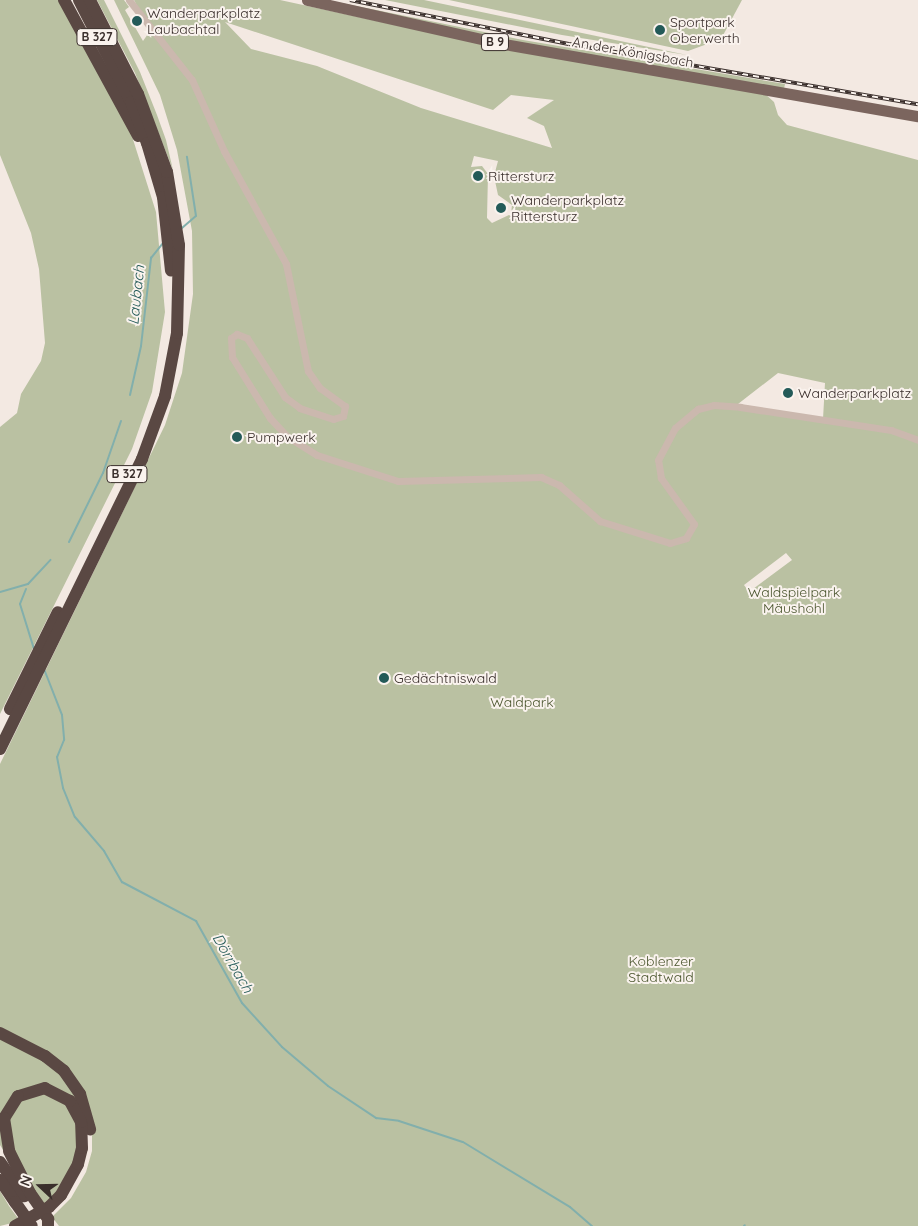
<!DOCTYPE html>
<html>
<head>
<meta charset="utf-8">
<style>
	body { margin:0 }
	#map { position:relative; width:918px; height:1226px; overflow:hidden; background:#f3e9e2; font-family:Quicksand,sans-serif }
	div>[style] { position:absolute }
	.green>* { inset:0; background:#bac1a2 }
	.stream>* { height:2px; margin:-1px; padding:0 1px; transform-origin:1px; border-radius:1px; background:#82afac }
	.street>* { height:7px; margin:-3.5px; padding:0 3.5px; transform-origin:3.5px; border-radius:3.5px; background:#cbb8ae }
	.primary>* { height:11px; margin:-5.5px; padding:0 5.5px; transform-origin:5.5px; border-radius:5.5px; background:#7b655e }
	.highway>* { height:12px; margin:-6px; padding:0 6px; transform-origin:6px; border-radius:6px; background:#5a4843 }
	.rail>* { height:4px; margin-top:-2px; transform-origin:0; background:repeating-linear-gradient(90deg,#faf3ee 0 5.5px,#3a2f2c 0 11px); box-sizing:border-box; border-block:1px solid #3a2f2c }
	.highway-bridge>* { height:12px; margin:-6px; padding:0 6px; transform-origin:6px; border-radius:6px; background:#5a4843 }
	.dots>* { width:14px; height:14px; translate:-50% -50%; box-sizing:border-box; border:2px solid #faf3ee; border-radius:50% }
	span { translate:-50% -50%; white-space:nowrap; text-align:center; line-height:1.15; -webkit-text-stroke:4px #faf3ee; paint-order:stroke }
	.shield-label span { padding:1px 4px; background:#faf3ee; border:1px solid; border-radius:4px; -webkit-text-stroke-width:0 }
	.shield-label { font-size:12px; color:#3a2f2c; font-weight:700 }
	.poi-label { font-size:14px; color:#3a2f2c }
	.left { translate:0 -50%; text-align:left }
	.street-label { font-size:14px; color:#3a2f2c }
	.park-label { font-size:14px; color:#4c5730 }
	.water-label { font-size:15px; color:#235a58; font-style:italic }
	.north { position:absolute; left:15px; top:1161px; width:50px; height:50px; -webkit-text-stroke:4px #faf3ee; paint-order:stroke; rotate:291deg; font-size:14px; font-weight:700; line-height:20px; text-align:center; color:#3a2f2c }
	.north::after { content:''; display:block; margin:auto; width:18px; height:22px; background:#3a2f2c; clip-path:polygon(50% 0,100% 100%,50% 72%,0 100%) }
</style>
</head>
<body>
<div id="map">
	<div class="green">
		<i style="clip-path:polygon(0 0,59px 0,130px 130px,156px 212px,165px 312px,152px 392px,132px 449px,0 714px,0 427px,17px 413px,21px 394px,41px 361px,45px 343px,39px 269px,31px 233px,0 155px)"></i>
		<i style="clip-path:polygon(97px 0,104px 0,140px 72px,157px 115px,166px 140px,173px 170px,135px 73px)"></i>
		<i style="clip-path:polygon(evenodd,114px 0,124px 0,129px 7px,125px 10px,143px 41px,150px 31px,134px 0,280px 0,460px 39px,764px 93px,774px 102px,778px 115px,787px 125px,918px 160px,918px 1226px,59px 1226px,52px 1217px,71px 1198px,86px 1172px,92px 1151px,92px 1125px,81px 1090px,0 1030px,0 764px,165px 425px,182px 373px,193px 294px,192px 231px,177px 150px,160px 95px,114px 0,225px 22px,493px 110px,511px 95px,554px 100px,527px 118px,544px 126px,552px 148px,421px 108px,317px 66px,251px 49px,225px 22px,114px 0,474px 156px,498px 161px,494px 176px,498px 195px,512px 205px,511px 214px,492px 223px,487px 218px,488px 174px,482px 166px,471px 167px,474px 156px,114px 0,778px 373px,825px 383px,823px 419px,738px 404px,778px 373px,114px 0,786px 553px,792px 560px,749px 592px,744px 585px,786px 553px)"></i>
		<i style="clip-path:polygon(327px 0,523px 40px,785px 84px,784px 89px,501px 40px)"></i>
		<i style="clip-path:polygon(385px 0,424px 0,687px 55px,562px 35px)"></i>
		<i style="clip-path:polygon(449px 0,742px 0,721px 39px,688px 51px)"></i>
		<i style="clip-path:polygon(0 1036px,51px 1063px,81px 1102px,62px 1092px,14px 1096px,5px 1153px,0 1145px)"></i>
		<i style="clip-path:polygon(31px 1092px,61px 1097px,79px 1123px,74px 1168px,45px 1207px,18px 1166px,7px 1116px)"></i>
		<i style="clip-path:polygon(0 1191px,9px 1206px,20px 1221px,0 1226px)"></i>
	</div>
	<div class="stream">
		<i style="left:182px;top:228px;width:18px;rotate:-41deg"></i>
		<i style="left:196px;top:216px;width:60px;rotate:-98.7deg"></i>
		<i style="left:130px;top:395px;width:50px;rotate:-77.3deg"></i>
		<i style="left:141px;top:346px;width:89px;rotate:-83.5deg"></i>
		<i style="left:151px;top:258px;width:19px;rotate:-51deg"></i>
		<i style="left:69px;top:542px;width:77px;rotate:-63.8deg"></i>
		<i style="left:103px;top:473px;width:55px;rotate:-70.9deg"></i>
		<i style="left:26px;top:589px;width:16px;rotate:112deg"></i>
		<i style="left:20px;top:604px;width:47px;rotate:72.7deg"></i>
		<i style="left:0;top:592px;width:29px;rotate:-16deg"></i>
		<i style="left:28px;top:584px;width:33px;rotate:-47deg"></i>
		<i style="left:44px;top:669px;width:49px;rotate:68.6deg"></i>
		<i style="left:62px;top:715px;width:25px;rotate:85deg"></i>
		<i style="left:64px;top:740px;width:18px;rotate:112deg"></i>
		<i style="left:57px;top:757px;width:32px;rotate:79deg"></i>
		<i style="left:63px;top:788px;width:31px;rotate:68deg"></i>
		<i style="left:75px;top:817px;width:45px;rotate:49.5deg"></i>
		<i style="left:104px;top:851px;width:36px;rotate:60deg"></i>
		<i style="left:122px;top:882px;width:84px;rotate:27.8deg"></i>
		<i style="left:196px;top:921px;width:94px;rotate:60.7deg"></i>
		<i style="left:242px;top:1003px;width:59px;rotate:47.7deg"></i>
		<i style="left:282px;top:1047px;width:60px;rotate:40.3deg"></i>
		<i style="left:328px;top:1086px;width:58px;rotate:33.7deg"></i>
		<i style="left:376px;top:1118px;width:23px;rotate:7deg"></i>
		<i style="left:399px;top:1121px;width:67px;rotate:18.2deg"></i>
		<i style="left:463px;top:1142px;width:125px;rotate:31.3deg"></i>
		<i style="left:570px;top:1207px;width:29px;rotate:41deg"></i>
		<i style="left:744px;top:1226px;width:1px;rotate:-45deg"></i>
	</div>
	<div class="street">
		<i style="left:129px;top:0;width:102px;rotate:51.8deg"></i>
		<i style="left:192px;top:80px;width:78px;rotate:65.7deg"></i>
		<i style="left:224px;top:151px;width:129px;rotate:61.2deg"></i>
		<i style="left:286px;top:264px;width:109px;rotate:78.4deg"></i>
		<i style="left:308px;top:371px;width:21px;rotate:55deg"></i>
		<i style="left:320px;top:388px;width:31px;rotate:36deg"></i>
		<i style="left:345px;top:406px;width:10px;rotate:101deg"></i>
		<i style="left:343px;top:416px;width:10px;rotate:163deg"></i>
		<i style="left:333px;top:419px;width:35px;rotate:-162deg"></i>
		<i style="left:300px;top:408px;width:19px;rotate:-144deg"></i>
		<i style="left:285px;top:397px;width:70px;rotate:-122.8deg"></i>
		<i style="left:247px;top:338px;width:11px;rotate:-158deg"></i>
		<i style="left:237px;top:334px;width:7px;rotate:146deg"></i>
		<i style="left:231px;top:338px;width:19px;rotate:87deg"></i>
		<i style="left:232px;top:357px;width:72px;rotate:58.1deg"></i>
		<i style="left:270px;top:418px;width:26px;rotate:47deg"></i>
		<i style="left:288px;top:437px;width:34px;rotate:32deg"></i>
		<i style="left:317px;top:455px;width:85px;rotate:17.8deg"></i>
		<i style="left:398px;top:481px;width:143px;rotate:-1.6deg"></i>
		<i style="left:541px;top:477px;width:20px;rotate:24deg"></i>
		<i style="left:559px;top:485px;width:55px;rotate:41.3deg"></i>
		<i style="left:600px;top:521px;width:73px;rotate:17.4deg"></i>
		<i style="left:670px;top:543px;width:17px;rotate:-17deg"></i>
		<i style="left:686px;top:538px;width:16px;rotate:-60deg"></i>
		<i style="left:694px;top:524px;width:57px;rotate:-125.7deg"></i>
		<i style="left:661px;top:478px;width:18px;rotate:-99deg"></i>
		<i style="left:658px;top:460px;width:36px;rotate:-62deg"></i>
		<i style="left:675px;top:428px;width:30px;rotate:-40deg"></i>
		<i style="left:698px;top:409px;width:16px;rotate:-14deg"></i>
		<i style="left:714px;top:405px;width:26px;rotate:4deg"></i>
		<i style="left:740px;top:407px;width:153px;rotate:8.7deg"></i>
		<i style="left:891px;top:430px;width:29px;rotate:20deg"></i>
	</div>
	<div class="primary">
		<i style="left:307px;top:0;width:202px;rotate:12.6deg"></i>
		<i style="left:504px;top:44px;width:420px;rotate:9.9deg"></i>
	</div>
	<div class="highway">
		<i style="left:64px;top:0;width:155px;rotate:61.4deg"></i>
		<i style="left:79px;top:0;width:114px;rotate:63deg"></i>
		<i style="left:131px;top:102px;width:44px;rotate:68.7deg"></i>
		<i style="left:147px;top:143px;width:56px;rotate:73.5deg"></i>
		<i style="left:163px;top:197px;width:74px;rotate:83.8deg"></i>
		<i style="left:10px;top:709px;width:108px;rotate:-63.7deg"></i>
		<i style="left:0;top:749px;width:323px;rotate:-63.9deg"></i>
		<i style="left:142px;top:459px;width:67px;rotate:-69.9deg"></i>
		<i style="left:165px;top:396px;width:64px;rotate:-79.2deg"></i>
		<i style="left:177px;top:333px;width:88px;rotate:-88.7deg"></i>
		<i style="left:179px;top:245px;width:74px;rotate:-99.3deg"></i>
		<i style="left:167px;top:172px;width:83px;rotate:-110.4deg"></i>
		<i style="left:138px;top:94px;width:106px;rotate:-117.1deg"></i>
		<i style="left:0;top:1033px;width:51px;rotate:27.1deg"></i>
		<i style="left:45px;top:1056px;width:24px;rotate:38deg"></i>
		<i style="left:64px;top:1071px;width:28px;rotate:55deg"></i>
		<i style="left:80px;top:1094px;width:37px;rotate:74deg"></i>
		<i style="left:0;top:1162px;width:42px;rotate:54.8deg"></i>
		<i style="left:0;top:1180px;width:27px;rotate:56deg"></i>
		<i style="left:15px;top:1226px;width:39px;rotate:-29deg"></i>
		<i style="left:49px;top:1207px;width:17px;rotate:-45deg"></i>
		<i style="left:61px;top:1195px;width:35px;rotate:-61deg"></i>
		<i style="left:78px;top:1164px;width:16px;rotate:-76deg"></i>
		<i style="left:82px;top:1148px;width:26px;rotate:-92deg"></i>
		<i style="left:81px;top:1122px;width:24px;rotate:-118deg"></i>
		<i style="left:70px;top:1101px;width:28px;rotate:-153deg"></i>
		<i style="left:45px;top:1088px;width:28px;rotate:163deg"></i>
		<i style="left:18px;top:1096px;width:26px;rotate:122deg"></i>
		<i style="left:4px;top:1118px;width:33px;rotate:81deg"></i>
		<i style="left:9px;top:1151px;width:47px;rotate:63.4deg"></i>
	</div>
	<div class="rail">
		<i style="left:350px;top:0;width:223px;rotate:11.4deg"></i>
		<i style="left:569px;top:44px;width:354px;rotate:9.8deg"></i>
	</div>
	<div class="highway-bridge">
		<i style="left:30px;top:1193px;width:32px;rotate:55deg"></i>
		<i style="left:48px;top:1219px;width:7px;rotate:90deg"></i>
		<i style="left:15px;top:1202px;width:29px;rotate:55deg"></i>
	</div>
	<div class="dots">
		<i style="left:137px;top:21px;background:#235a58"></i>
		<i style="left:660px;top:30px;background:#235a58"></i>
		<i style="left:478px;top:176px;background:#235a58"></i>
		<i style="left:501px;top:208px;background:#235a58"></i>
		<i style="left:788px;top:393px;background:#235a58"></i>
		<i style="left:237px;top:437px;background:#235a58"></i>
		<i style="left:384px;top:678px;background:#235a58"></i>
	</div>
	<div class="shield-label">
		<span style="left:97px;top:37px">B 327</span>
		<span style="left:495px;top:42px">B 9</span>
		<span style="left:127px;top:474px">B 327</span>
	</div>
	<div class="poi-label">
		<span class="left" style="left:147px;top:21px">Wanderparkplatz<br>Laubachtal</span>
		<span class="left" style="left:670px;top:30px">Sportpark<br>Oberwerth</span>
		<span class="left" style="left:488px;top:176px">Rittersturz</span>
		<span class="left" style="left:511px;top:208px">Wanderparkplatz<br>Rittersturz</span>
		<span class="left" style="left:798px;top:393px">Wanderparkplatz</span>
		<span class="left" style="left:247px;top:437px">Pumpwerk</span>
		<span class="left" style="left:394px;top:678px">Gedächtniswald</span>
	</div>
	<div class="street-label">
		<span style="left:633px;top:52px;rotate:10deg">An der Königsbach</span>
	</div>
	<div class="park-label">
		<span style="left:794px;top:600px">Waldspielpark<br>Mäushohl</span>
		<span style="left:522px;top:702px">Waldpark</span>
		<span style="left:661px;top:969px">Koblenzer<br>Stadtwald</span>
	</div>
	<div class="water-label">
		<span style="left:136px;top:295px;rotate:-84deg">Laubach</span>
		<span style="left:233px;top:963px;rotate:60deg">Dörrbach</span>
	</div>
	<div class="north">N</div>
</div>
</body>
</html>
